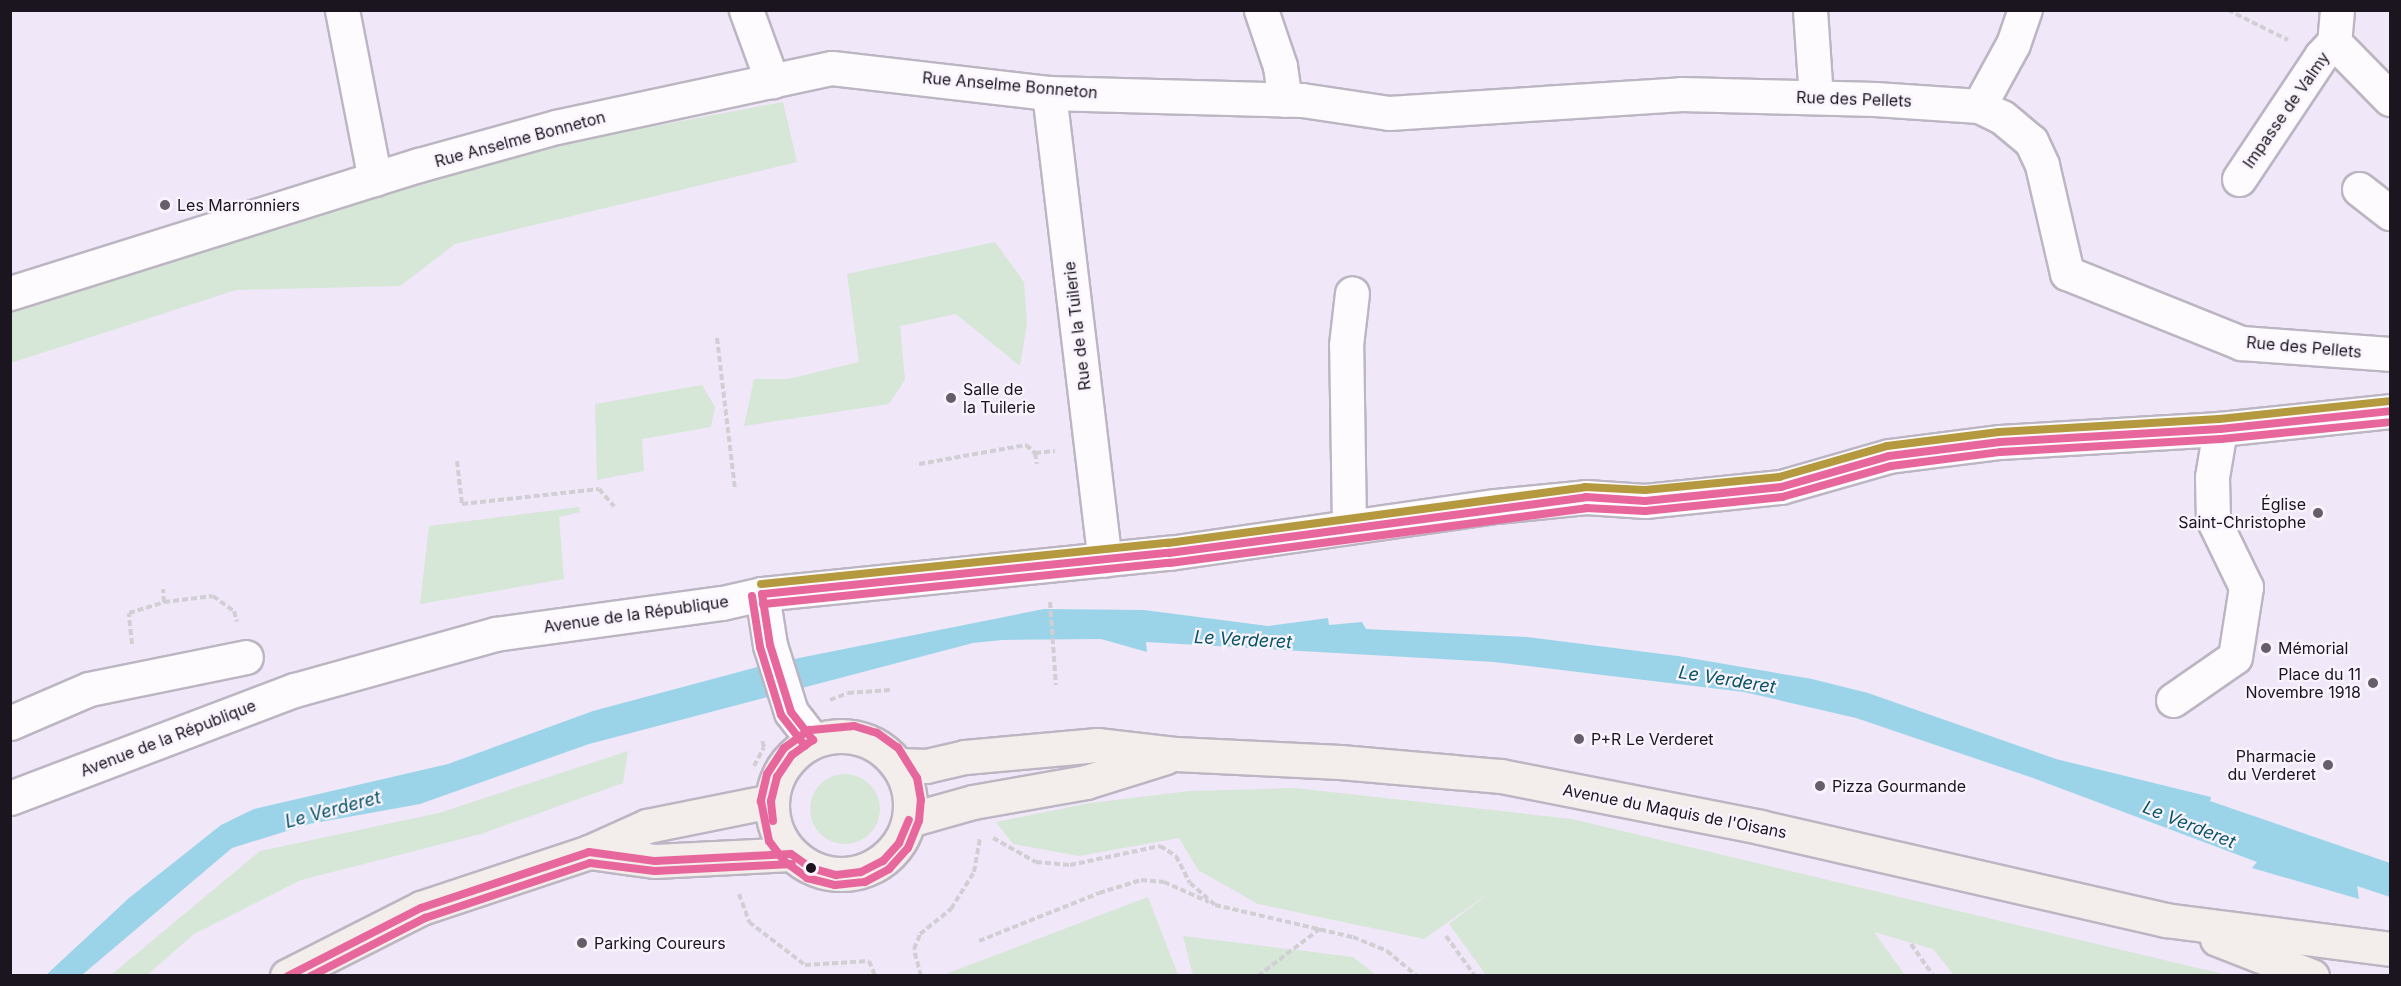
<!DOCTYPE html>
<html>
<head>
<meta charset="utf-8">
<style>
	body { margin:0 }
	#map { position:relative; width:2401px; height:986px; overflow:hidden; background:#f0e7f8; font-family:Inter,sans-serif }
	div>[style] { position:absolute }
	.green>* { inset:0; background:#d6e7d7 }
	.round { border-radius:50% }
	.water>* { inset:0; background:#9bd4e9 }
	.path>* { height:4px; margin-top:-2px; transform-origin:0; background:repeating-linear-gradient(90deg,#d1cfd3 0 6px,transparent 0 9px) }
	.roads { filter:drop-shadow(2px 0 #bcb5c2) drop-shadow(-2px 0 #bcb5c2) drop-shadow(0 2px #bcb5c2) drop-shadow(0 -2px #bcb5c2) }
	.minor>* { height:33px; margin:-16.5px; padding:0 16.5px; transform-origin:16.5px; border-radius:16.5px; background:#fdfbfe }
	.major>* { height:33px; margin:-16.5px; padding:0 16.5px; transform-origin:16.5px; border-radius:16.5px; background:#f3edeb }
	.major>.ring { margin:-16.5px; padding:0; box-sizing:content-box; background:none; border:33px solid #f3edeb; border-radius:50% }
	.bus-1>* { height:8px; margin:-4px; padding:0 4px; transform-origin:4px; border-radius:4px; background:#e7679c }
	.bus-2>* { height:8px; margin:-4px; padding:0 4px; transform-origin:4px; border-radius:4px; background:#e7679c }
	.bus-3>* { height:8px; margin:-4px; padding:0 4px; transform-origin:4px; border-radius:4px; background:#b4993f }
	.dots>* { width:16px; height:16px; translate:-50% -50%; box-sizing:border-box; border:3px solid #f9f3fe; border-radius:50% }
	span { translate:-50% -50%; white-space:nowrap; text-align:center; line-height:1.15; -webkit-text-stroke:4.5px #f9f3fe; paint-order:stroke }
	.street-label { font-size:16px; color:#1b151f }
	.poi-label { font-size:16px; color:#1b151f }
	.left { translate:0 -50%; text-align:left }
	.right { translate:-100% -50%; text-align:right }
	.water-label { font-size:18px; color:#075565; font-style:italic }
	.frame { position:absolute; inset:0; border:12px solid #1b151f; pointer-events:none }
</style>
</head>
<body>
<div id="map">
	<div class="green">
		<i style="clip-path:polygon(783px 102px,797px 162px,455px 244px,400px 286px,236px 290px,11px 363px,11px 307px,548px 146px)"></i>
		<i style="clip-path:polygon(995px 242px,1024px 282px,1027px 323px,1020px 366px,956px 314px,900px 326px,905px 380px,889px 404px,744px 426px,754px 379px,788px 379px,859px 362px,847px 274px)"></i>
		<i style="clip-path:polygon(702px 385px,715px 407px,711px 427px,642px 439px,644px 471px,597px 480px,595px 404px)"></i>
		<i style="clip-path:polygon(579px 507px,580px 512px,559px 517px,564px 579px,420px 604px,429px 526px)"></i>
		<i style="clip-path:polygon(628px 751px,623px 783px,481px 834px,301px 880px,194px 934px,147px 975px,111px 975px,260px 851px,439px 813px)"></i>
		<i class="round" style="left:810px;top:774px;width:70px;height:70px"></i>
		<i style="clip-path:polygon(1295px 788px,1572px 819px,2227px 975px,1954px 975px,1933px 949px,1874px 932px,1905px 975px,1486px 975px,1449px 924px,1492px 891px,1424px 939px,1258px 904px,1198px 870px,1179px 838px,1079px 856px,1013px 844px,996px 822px,1090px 803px,1190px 791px)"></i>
		<i style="clip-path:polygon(1148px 897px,1178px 975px,943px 975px)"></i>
		<i style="clip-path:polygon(1183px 936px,1353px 957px,1376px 975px,1193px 975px)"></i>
	</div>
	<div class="water">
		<i style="clip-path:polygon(1044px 609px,1144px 610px,1268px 626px,1328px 618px,1329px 625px,1362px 622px,1366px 629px,1527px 637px,1678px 656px,1812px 679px,1868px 693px,2056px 759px,2211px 797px,2210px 801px,2390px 863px,2390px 897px,2357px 886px,2359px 899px,2252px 868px,2257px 862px,2033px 778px,1856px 718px,1744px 692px,1494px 662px,1146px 642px,1147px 652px,1101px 639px,1002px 640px,973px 643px,589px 744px,420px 804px,309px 824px,232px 848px,82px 975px,45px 976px,129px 898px,221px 825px,254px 809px,448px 764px,593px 711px,769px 664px)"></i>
	</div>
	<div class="path">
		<i style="left:2228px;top:10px;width:67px;rotate:26.6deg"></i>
		<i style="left:717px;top:338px;width:153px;rotate:83.2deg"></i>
		<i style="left:1035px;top:453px;width:11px;rotate:80deg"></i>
		<i style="left:457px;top:461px;width:43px;rotate:83.4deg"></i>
		<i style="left:462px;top:504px;width:138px;rotate:-6.2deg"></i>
		<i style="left:599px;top:489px;width:23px;rotate:49deg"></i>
		<i style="left:919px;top:464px;width:109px;rotate:-10.1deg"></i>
		<i style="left:1026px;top:445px;width:12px;rotate:42deg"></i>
		<i style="left:1035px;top:453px;width:20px;rotate:-6deg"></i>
		<i style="left:164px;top:602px;width:49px;rotate:-7deg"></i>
		<i style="left:213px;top:596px;width:26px;rotate:36deg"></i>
		<i style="left:234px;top:611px;width:11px;rotate:75deg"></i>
		<i style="left:1050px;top:602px;width:83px;rotate:85.9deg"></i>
		<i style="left:132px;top:644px;width:31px;rotate:-96deg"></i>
		<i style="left:129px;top:613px;width:37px;rotate:-17deg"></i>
		<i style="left:164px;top:602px;width:13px;rotate:-94deg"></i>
		<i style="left:830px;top:700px;width:19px;rotate:-21deg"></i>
		<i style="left:848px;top:693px;width:42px;rotate:-4.1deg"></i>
		<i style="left:754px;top:766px;width:21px;rotate:-62deg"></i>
		<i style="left:764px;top:747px;width:7px;rotate:-106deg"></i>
		<i style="left:993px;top:838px;width:49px;rotate:29.2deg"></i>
		<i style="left:1036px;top:862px;width:34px;rotate:5deg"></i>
		<i style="left:1070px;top:865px;width:92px;rotate:-11.9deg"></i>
		<i style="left:1160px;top:846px;width:19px;rotate:32deg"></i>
		<i style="left:1176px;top:856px;width:30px;rotate:63deg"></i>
		<i style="left:1190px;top:883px;width:33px;rotate:41deg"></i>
		<i style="left:1215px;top:905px;width:142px;rotate:13.1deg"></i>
		<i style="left:1353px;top:937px;width:37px;rotate:22deg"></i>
		<i style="left:1387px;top:951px;width:39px;rotate:40deg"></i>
		<i style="left:739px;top:894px;width:30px;rotate:70deg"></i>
		<i style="left:749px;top:922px;width:71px;rotate:37.5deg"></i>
		<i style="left:805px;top:965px;width:64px;rotate:-3.6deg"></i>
		<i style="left:869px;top:961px;width:16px;rotate:68deg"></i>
		<i style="left:1446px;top:936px;width:49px;rotate:54.1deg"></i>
		<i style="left:979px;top:941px;width:129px;rotate:-21.8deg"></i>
		<i style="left:1099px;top:893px;width:44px;rotate:-17.2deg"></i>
		<i style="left:1141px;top:880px;width:23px;rotate:5deg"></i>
		<i style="left:1164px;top:882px;width:49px;rotate:24deg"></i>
		<i style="left:1911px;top:944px;width:39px;rotate:55deg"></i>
		<i style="left:921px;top:976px;width:28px;rotate:-105deg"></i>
		<i style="left:914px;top:949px;width:16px;rotate:-68deg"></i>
		<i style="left:920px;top:934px;width:40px;rotate:-39deg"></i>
		<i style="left:951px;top:909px;width:44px;rotate:-58.1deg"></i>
		<i style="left:974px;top:872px;width:34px;rotate:-80deg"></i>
		<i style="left:1258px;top:976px;width:81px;rotate:-37.4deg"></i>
	</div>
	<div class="roads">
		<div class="minor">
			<i style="left:342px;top:10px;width:172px;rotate:79deg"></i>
			<i style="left:746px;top:10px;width:76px;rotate:69.9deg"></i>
			<i style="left:1261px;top:10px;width:59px;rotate:71.3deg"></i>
			<i style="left:1280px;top:66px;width:34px;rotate:82deg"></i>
			<i style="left:1810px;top:10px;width:87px;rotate:86.1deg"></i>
			<i style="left:2337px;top:10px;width:32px;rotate:95deg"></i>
			<i style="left:2334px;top:42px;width:80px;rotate:45.5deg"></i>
			<i style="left:1049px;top:93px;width:470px;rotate:83.2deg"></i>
			<i style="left:1979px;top:106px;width:71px;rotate:-61.3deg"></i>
			<i style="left:2013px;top:44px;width:36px;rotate:-71deg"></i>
			<i style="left:2239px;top:179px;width:148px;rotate:-56.3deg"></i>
			<i style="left:2321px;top:56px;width:19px;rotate:-47deg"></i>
			<i style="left:2359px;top:189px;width:39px;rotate:38deg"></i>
			<i style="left:10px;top:293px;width:429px;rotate:-17.4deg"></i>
			<i style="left:419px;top:165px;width:142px;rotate:-15.5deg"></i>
			<i style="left:556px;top:127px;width:282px;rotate:-12.1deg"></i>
			<i style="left:832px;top:68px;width:218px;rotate:6.6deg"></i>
			<i style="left:1049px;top:93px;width:253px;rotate:1.6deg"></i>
			<i style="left:1302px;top:100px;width:88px;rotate:8.5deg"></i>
			<i style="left:1389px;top:113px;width:293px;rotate:-3.7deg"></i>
			<i style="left:1681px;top:94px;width:194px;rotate:1.5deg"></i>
			<i style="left:1875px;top:99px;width:104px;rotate:3.9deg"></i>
			<i style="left:1979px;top:106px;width:25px;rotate:26deg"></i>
			<i style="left:2002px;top:117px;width:38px;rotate:40deg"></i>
			<i style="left:2031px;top:141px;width:26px;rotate:65deg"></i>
			<i style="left:2042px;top:165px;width:111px;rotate:77deg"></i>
			<i style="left:2067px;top:273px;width:188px;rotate:21.9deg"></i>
			<i style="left:2241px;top:343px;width:149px;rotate:4.2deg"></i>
			<i style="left:1349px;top:526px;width:181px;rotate:-90.9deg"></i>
			<i style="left:1346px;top:345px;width:52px;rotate:-83.4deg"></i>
			<i style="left:762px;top:594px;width:52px;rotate:81.1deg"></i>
			<i style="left:770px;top:645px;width:70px;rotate:72.6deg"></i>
			<i style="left:791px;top:712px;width:36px;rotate:52deg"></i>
			<i style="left:2173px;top:700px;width:75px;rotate:-34.7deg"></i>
			<i style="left:2235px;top:657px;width:71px;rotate:-81.1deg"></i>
			<i style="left:2246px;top:587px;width:76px;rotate:-115.9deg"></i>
			<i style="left:2213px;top:519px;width:42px;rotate:-91.4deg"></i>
			<i style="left:2212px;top:477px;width:49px;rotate:-80.5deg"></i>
			<i style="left:10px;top:723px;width:86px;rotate:-23.3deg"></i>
			<i style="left:89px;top:689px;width:160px;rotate:-11.5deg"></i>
			<i style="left:10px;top:798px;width:305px;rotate:-20.8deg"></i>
			<i style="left:295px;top:690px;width:208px;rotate:-15.6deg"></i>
			<i style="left:495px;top:634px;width:229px;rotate:-7.8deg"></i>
			<i style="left:722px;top:603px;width:41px;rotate:-12.7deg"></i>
			<i style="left:762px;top:594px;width:409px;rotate:-5.8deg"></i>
			<i style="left:1169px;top:553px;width:330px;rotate:-8.2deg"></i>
			<i style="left:1496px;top:506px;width:90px;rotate:-5.7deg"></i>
			<i style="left:1586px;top:497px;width:59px;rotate:3.9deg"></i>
			<i style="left:1645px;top:501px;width:137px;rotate:-5.9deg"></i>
			<i style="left:1781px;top:487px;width:112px;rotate:-16deg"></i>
			<i style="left:1889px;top:456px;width:112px;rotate:-7.2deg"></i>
			<i style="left:2000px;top:442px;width:220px;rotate:-3.4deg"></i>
			<i style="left:2220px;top:429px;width:171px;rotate:-6deg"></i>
		</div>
		<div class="major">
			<i class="ring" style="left:772px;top:736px;width:105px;height:105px"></i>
			<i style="left:898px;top:765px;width:28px;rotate:2deg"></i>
			<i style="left:926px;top:766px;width:40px;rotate:-13deg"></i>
			<i style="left:965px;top:757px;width:133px;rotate:-5.2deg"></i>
			<i style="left:1097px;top:745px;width:80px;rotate:6.5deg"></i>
			<i style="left:1176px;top:754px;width:164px;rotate:2.8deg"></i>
			<i style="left:1340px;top:762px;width:162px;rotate:5deg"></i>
			<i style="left:1501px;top:776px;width:264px;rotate:11.1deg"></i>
			<i style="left:1760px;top:827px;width:416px;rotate:12.9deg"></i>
			<i style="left:2165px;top:920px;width:227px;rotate:7.3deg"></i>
			<i style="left:909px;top:820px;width:66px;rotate:-15.7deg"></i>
			<i style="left:973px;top:802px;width:115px;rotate:-10deg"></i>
			<i style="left:1086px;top:782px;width:84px;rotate:-17.4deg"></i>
			<i style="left:589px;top:852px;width:67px;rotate:7.8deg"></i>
			<i style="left:655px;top:861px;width:136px;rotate:-2.9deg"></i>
			<i style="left:2217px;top:939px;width:102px;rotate:21.3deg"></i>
			<i style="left:287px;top:976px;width:150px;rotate:-26.9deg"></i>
			<i style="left:421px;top:908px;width:177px;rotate:-18.4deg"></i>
			<i style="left:589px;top:852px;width:64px;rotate:-24.1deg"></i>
			<i style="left:647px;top:826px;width:126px;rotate:-11.4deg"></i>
		</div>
	</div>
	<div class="bus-1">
		<i style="left:762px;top:594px;width:409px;rotate:-5.8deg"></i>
		<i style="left:1169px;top:553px;width:421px;rotate:-7.6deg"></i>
		<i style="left:1586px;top:497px;width:59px;rotate:3.9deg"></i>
		<i style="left:1645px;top:501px;width:137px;rotate:-5.9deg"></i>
		<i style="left:1781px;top:487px;width:112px;rotate:-16deg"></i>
		<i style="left:1889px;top:456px;width:112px;rotate:-7.2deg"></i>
		<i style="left:2000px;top:442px;width:220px;rotate:-3.4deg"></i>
		<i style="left:2220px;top:429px;width:171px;rotate:-6deg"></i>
		<i style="left:762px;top:594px;width:52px;rotate:81.1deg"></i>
		<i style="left:770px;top:645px;width:70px;rotate:72.6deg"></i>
		<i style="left:791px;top:712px;width:36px;rotate:52deg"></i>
		<i style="left:773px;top:821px;width:20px;rotate:-96deg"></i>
		<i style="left:771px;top:801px;width:25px;rotate:-76deg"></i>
		<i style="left:777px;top:777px;width:27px;rotate:-56deg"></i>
		<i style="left:792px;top:755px;width:26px;rotate:-36deg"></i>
		<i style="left:791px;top:854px;width:24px;rotate:35deg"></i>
		<i style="left:811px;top:868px;width:26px;rotate:16deg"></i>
		<i style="left:836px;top:875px;width:25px;rotate:-7deg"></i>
		<i style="left:861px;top:872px;width:25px;rotate:-27deg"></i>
		<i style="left:883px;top:861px;width:24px;rotate:-48deg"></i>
		<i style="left:899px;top:843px;width:25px;rotate:-67deg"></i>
		<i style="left:288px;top:976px;width:149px;rotate:-27.1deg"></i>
		<i style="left:421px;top:908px;width:177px;rotate:-18.4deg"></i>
		<i style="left:589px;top:852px;width:67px;rotate:7.8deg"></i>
		<i style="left:655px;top:861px;width:136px;rotate:-2.9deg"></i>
	</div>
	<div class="bus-2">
		<i style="left:752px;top:596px;width:52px;rotate:81.1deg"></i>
		<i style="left:760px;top:647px;width:71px;rotate:72.8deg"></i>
		<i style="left:781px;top:715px;width:39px;rotate:52deg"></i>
		<i style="left:763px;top:604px;width:409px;rotate:-5.8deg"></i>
		<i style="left:1170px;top:563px;width:420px;rotate:-7.5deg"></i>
		<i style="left:1586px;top:508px;width:59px;rotate:2.9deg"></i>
		<i style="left:1645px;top:511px;width:138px;rotate:-5.8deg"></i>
		<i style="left:1782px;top:497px;width:113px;rotate:-15.9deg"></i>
		<i style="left:1891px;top:466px;width:111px;rotate:-7.3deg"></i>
		<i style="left:2001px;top:452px;width:220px;rotate:-3.4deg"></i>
		<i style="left:2221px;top:439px;width:170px;rotate:-5.7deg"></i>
		<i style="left:809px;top:730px;width:31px;rotate:144deg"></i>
		<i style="left:784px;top:748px;width:31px;rotate:123deg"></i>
		<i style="left:767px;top:774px;width:28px;rotate:103deg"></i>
		<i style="left:761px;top:801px;width:41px;rotate:78.7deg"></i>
		<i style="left:769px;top:841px;width:25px;rotate:53deg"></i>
		<i style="left:784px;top:861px;width:29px;rotate:36deg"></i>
		<i style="left:807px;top:878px;width:29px;rotate:14deg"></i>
		<i style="left:835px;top:885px;width:30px;rotate:-6deg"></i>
		<i style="left:865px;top:882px;width:27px;rotate:-28deg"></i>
		<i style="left:889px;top:869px;width:28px;rotate:-48deg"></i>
		<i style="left:908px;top:848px;width:29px;rotate:-68deg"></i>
		<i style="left:919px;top:821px;width:21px;rotate:-85deg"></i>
		<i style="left:921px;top:800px;width:22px;rotate:-100deg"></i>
		<i style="left:917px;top:778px;width:36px;rotate:-122deg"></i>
		<i style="left:898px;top:748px;width:26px;rotate:-144deg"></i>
		<i style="left:877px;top:733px;width:24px;rotate:-163deg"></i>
		<i style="left:854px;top:726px;width:43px;rotate:174.7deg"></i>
		<i style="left:311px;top:976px;width:128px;rotate:-27deg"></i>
		<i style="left:425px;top:918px;width:174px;rotate:-18.4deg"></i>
		<i style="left:590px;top:863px;width:65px;rotate:7deg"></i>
		<i style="left:655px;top:871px;width:137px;rotate:-2.9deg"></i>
	</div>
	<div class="bus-3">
		<i style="left:761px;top:584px;width:409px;rotate:-5.8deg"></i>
		<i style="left:1168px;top:543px;width:421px;rotate:-7.6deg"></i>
		<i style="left:1585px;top:487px;width:60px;rotate:2.9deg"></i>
		<i style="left:1645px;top:490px;width:135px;rotate:-5.5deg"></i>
		<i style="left:1779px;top:477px;width:112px;rotate:-16deg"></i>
		<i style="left:1887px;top:446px;width:113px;rotate:-7.1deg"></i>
		<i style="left:1999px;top:432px;width:220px;rotate:-3.4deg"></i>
		<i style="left:2219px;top:419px;width:171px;rotate:-6deg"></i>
	</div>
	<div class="dots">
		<i style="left:165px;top:205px;background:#665e6b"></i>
		<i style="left:951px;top:398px;background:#665e6b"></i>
		<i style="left:2318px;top:513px;background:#665e6b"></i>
		<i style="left:2266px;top:648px;background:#665e6b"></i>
		<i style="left:2373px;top:683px;background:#665e6b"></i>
		<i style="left:1579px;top:739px;background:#665e6b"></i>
		<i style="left:2328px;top:765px;background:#665e6b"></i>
		<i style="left:1820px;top:786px;background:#665e6b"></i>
		<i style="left:811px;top:868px;background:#1b151f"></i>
		<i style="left:582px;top:943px;background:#665e6b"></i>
	</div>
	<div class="street-label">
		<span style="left:1010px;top:85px;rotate:5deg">Rue Anselme Bonneton</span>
		<span style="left:1854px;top:99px;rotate:2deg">Rue des Pellets</span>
		<span style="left:2286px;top:110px;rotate:-55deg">Impasse de Valmy</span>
		<span style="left:520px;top:139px;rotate:-15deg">Rue Anselme Bonneton</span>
		<span style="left:1077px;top:326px;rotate:-97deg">Rue de la Tuilerie</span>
		<span style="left:2304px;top:347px;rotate:5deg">Rue des Pellets</span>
		<span style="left:636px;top:614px;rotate:-8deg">Avenue de la République</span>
		<span style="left:168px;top:738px;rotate:-21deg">Avenue de la République</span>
		<span style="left:1675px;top:811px;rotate:11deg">Avenue du Maquis de l'Oisans</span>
	</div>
	<div class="poi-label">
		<span class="left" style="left:177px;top:205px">Les Marronniers</span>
		<span class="left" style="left:963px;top:398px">Salle de<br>la Tuilerie</span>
		<span class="right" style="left:2306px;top:513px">Église<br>Saint-Christophe</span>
		<span class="left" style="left:2278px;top:648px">Mémorial</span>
		<span class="right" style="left:2361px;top:683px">Place du 11<br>Novembre 1918</span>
		<span class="left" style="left:1591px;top:739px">P+R Le Verderet</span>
		<span class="right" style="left:2316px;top:765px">Pharmacie<br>du Verderet</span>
		<span class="left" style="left:1832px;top:786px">Pizza Gourmande</span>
		<span class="left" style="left:594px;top:943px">Parking Coureurs</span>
	</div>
	<div class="water-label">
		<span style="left:1243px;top:640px;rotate:3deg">Le Verderet</span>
		<span style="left:1727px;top:680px;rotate:9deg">Le Verderet</span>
		<span style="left:333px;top:810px;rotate:-15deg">Le Verderet</span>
		<span style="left:2189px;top:825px;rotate:22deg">Le Verderet</span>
	</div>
	<div class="frame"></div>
</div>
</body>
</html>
